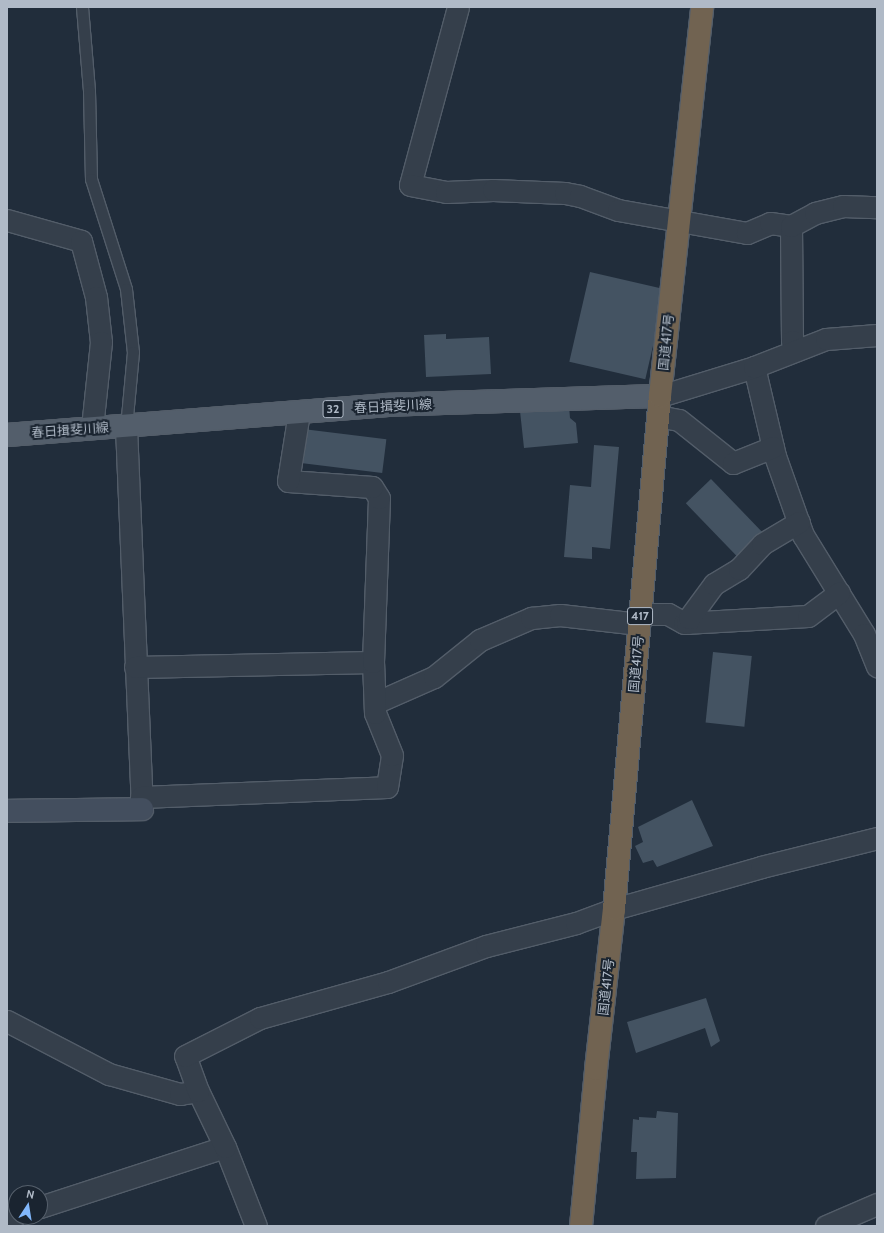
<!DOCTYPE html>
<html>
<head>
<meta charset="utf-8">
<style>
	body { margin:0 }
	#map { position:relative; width:884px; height:1233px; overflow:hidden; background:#212d3b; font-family:Cabin,"Noto Sans JP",sans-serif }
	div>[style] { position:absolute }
	.building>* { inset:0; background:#445362; transform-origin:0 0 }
	.roads { filter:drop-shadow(1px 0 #535d69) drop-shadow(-1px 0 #535d69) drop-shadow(0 1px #535d69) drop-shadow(0 -1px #535d69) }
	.lane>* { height:11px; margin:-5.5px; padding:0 5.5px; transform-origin:5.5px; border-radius:5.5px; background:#353f4b }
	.street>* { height:21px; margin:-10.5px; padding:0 10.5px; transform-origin:10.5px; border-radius:10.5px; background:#353f4b }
	.secondary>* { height:22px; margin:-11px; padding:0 11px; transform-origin:11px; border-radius:11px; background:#434e5e }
	.primary>* { height:22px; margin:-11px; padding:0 11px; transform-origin:11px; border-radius:11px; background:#535e6b }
	.highway>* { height:22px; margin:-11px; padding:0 11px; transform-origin:11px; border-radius:11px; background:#716351 }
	span { translate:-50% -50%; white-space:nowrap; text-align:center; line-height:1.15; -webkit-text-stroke:4px #1a2430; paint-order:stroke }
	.shield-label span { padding:1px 3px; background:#1a2430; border:1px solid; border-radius:3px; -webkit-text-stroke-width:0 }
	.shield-label { font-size:12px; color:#b0bac7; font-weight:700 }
	.street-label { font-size:13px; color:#b0bac7 }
	.frame { position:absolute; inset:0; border:8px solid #b0bac7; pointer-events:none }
	.north { position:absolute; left:8px; top:1185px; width:40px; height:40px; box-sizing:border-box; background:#1a2430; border:1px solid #56606c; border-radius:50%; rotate:12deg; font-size:11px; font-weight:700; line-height:16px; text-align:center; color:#b0bac7 }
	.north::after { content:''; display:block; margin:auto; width:14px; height:18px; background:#81b7fb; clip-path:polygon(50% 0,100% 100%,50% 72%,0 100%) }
</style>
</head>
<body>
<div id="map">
	<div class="building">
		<i style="left:590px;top:272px;width:78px;height:92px;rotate:13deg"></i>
		<i style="clip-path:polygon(446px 334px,446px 339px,489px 337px,491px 374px,426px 377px,424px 335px)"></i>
		<i style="clip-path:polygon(569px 406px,570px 418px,576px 423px,578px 443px,524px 448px,520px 411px)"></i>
		<i style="left:303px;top:429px;width:84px;height:34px;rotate:7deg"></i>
		<i style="clip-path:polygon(594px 445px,619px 447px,610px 549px,592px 547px,592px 559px,564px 557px,570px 485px,591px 487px)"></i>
		<i style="left:711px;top:479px;width:76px;height:35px;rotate:46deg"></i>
		<i style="left:713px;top:652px;width:39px;height:71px;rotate:6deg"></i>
		<i style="clip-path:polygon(692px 800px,713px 846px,657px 867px,653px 860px,643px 863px,635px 846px,643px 842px,638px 827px)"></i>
		<i style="clip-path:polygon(706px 998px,720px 1041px,711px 1047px,705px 1028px,636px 1053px,627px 1022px)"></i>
		<i style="clip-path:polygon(657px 1111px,678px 1113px,676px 1178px,636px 1179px,637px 1152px,631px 1152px,633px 1119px,639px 1120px,639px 1117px,656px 1118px)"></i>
	</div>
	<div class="roads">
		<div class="lane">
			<i style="left:82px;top:7px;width:84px;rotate:85.2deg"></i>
			<i style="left:89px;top:91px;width:88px;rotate:88.7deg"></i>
			<i style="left:91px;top:179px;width:115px;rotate:72.3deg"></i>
			<i style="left:126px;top:289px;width:63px;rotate:83.7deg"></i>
			<i style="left:133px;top:352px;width:75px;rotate:95.3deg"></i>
		</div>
		<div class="street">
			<i style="left:458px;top:7px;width:184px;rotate:105.1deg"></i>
			<i style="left:410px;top:185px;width:37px;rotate:11deg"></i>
			<i style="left:446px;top:192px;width:47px;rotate:-2.4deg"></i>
			<i style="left:493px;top:190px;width:72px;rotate:2.4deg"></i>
			<i style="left:565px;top:193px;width:15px;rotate:11deg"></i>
			<i style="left:580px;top:196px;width:40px;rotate:20.2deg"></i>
			<i style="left:618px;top:210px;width:131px;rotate:10.1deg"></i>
			<i style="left:747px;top:233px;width:25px;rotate:-23deg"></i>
			<i style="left:770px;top:223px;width:21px;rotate:8deg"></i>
			<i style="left:791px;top:226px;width:115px;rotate:89.5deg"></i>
			<i style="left:792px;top:341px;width:10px;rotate:73deg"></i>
			<i style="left:7px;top:220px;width:77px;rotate:15.8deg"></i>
			<i style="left:81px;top:241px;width:58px;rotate:75deg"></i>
			<i style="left:96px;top:297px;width:45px;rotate:83.7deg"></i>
			<i style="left:101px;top:342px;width:85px;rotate:96deg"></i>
			<i style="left:791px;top:226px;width:27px;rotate:-28deg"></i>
			<i style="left:815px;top:213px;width:29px;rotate:-14deg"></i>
			<i style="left:843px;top:206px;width:34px;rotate:2deg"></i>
			<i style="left:754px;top:367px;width:91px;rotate:76.7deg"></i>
			<i style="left:775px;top:456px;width:84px;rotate:70.5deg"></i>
			<i style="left:803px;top:535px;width:116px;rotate:58.4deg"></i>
			<i style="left:864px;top:634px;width:35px;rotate:68deg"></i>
			<i style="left:660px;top:396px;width:98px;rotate:-17.1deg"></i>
			<i style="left:754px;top:367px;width:77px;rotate:-21.3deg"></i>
			<i style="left:826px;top:339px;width:51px;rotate:-4.5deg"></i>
			<i style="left:658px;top:416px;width:21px;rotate:11deg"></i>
			<i style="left:679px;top:420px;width:69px;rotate:38.5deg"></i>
			<i style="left:733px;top:463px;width:43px;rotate:-21.8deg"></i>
			<i style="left:126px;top:427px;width:382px;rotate:87.6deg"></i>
			<i style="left:640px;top:614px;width:28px"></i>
			<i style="left:668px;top:614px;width:18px;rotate:29deg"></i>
			<i style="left:684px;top:623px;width:124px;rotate:-3.2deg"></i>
			<i style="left:808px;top:616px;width:39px;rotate:-37deg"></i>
			<i style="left:687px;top:623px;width:5px;rotate:-68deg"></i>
			<i style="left:689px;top:618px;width:42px;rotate:-53.7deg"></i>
			<i style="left:714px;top:584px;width:29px;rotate:-31deg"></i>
			<i style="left:739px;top:569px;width:34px;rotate:-47deg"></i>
			<i style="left:762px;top:544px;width:43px;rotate:-30.7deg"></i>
			<i style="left:135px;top:667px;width:238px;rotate:-1.2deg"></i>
			<i style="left:375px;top:703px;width:64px;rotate:-23.8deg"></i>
			<i style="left:434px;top:677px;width:59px;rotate:-38.8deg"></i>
			<i style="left:480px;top:640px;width:56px;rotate:-23.3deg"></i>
			<i style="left:531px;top:618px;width:29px;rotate:-6deg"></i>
			<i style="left:560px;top:615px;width:80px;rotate:6.5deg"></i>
			<i style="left:141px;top:797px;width:246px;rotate:-2.3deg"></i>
			<i style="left:387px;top:787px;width:32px;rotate:-81deg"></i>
			<i style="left:392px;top:755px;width:45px;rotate:-112deg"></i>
			<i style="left:375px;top:713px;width:51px;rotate:-92.2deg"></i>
			<i style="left:373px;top:662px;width:164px;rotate:-87.9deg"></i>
			<i style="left:379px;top:498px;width:13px;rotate:-122deg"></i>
			<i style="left:372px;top:487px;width:84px;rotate:-175.9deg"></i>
			<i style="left:288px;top:481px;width:70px;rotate:-80.9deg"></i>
			<i style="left:7px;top:1021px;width:115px;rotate:27.5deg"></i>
			<i style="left:109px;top:1074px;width:74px;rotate:15.7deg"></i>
			<i style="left:180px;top:1094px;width:18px;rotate:-9deg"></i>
			<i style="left:40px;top:1207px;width:194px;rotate:-18deg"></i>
			<i style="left:7px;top:1218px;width:9px;rotate:-18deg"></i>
			<i style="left:256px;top:1226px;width:85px;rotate:-111.4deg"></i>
			<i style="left:225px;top:1147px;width:62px;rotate:-115.7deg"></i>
			<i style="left:198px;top:1091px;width:37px;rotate:-110deg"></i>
			<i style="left:185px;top:1056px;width:84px;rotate:-26.9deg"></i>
			<i style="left:260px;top:1018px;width:133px;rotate:-15.7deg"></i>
			<i style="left:388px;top:982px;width:104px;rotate:-20.2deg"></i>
			<i style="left:486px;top:946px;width:93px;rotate:-14.3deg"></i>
			<i style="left:576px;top:923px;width:40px;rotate:-20.2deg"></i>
			<i style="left:614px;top:909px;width:153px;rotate:-15.9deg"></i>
			<i style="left:761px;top:867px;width:120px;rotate:-14deg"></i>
			<i style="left:826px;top:1226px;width:56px;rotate:-23.3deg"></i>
		</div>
		<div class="secondary">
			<i style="left:7px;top:811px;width:135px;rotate:-0.8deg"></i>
		</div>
		<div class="primary">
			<i style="left:7px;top:435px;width:381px;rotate:-4.5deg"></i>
			<i style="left:387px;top:405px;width:273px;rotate:-1.9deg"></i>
		</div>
		<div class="highway">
			<i style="left:581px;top:1226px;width:158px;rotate:-84.5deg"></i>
			<i style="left:596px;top:1069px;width:161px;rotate:-83.6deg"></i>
			<i style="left:614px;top:909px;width:515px;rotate:-84.88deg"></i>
			<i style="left:660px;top:396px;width:391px;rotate:-83.8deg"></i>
		</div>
	</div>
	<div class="shield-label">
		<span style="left:333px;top:409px">32</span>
		<span style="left:640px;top:616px">417</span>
	</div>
	<div class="street-label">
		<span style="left:666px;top:342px;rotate:-84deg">国道417号</span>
		<span style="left:393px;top:406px;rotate:-3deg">春日揖斐川線</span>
		<span style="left:70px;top:430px;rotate:-4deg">春日揖斐川線</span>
		<span style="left:636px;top:664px;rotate:-85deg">国道417号</span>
		<span style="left:606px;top:987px;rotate:-84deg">国道417号</span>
	</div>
	<div class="frame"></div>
	<div class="north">N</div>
</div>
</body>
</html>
